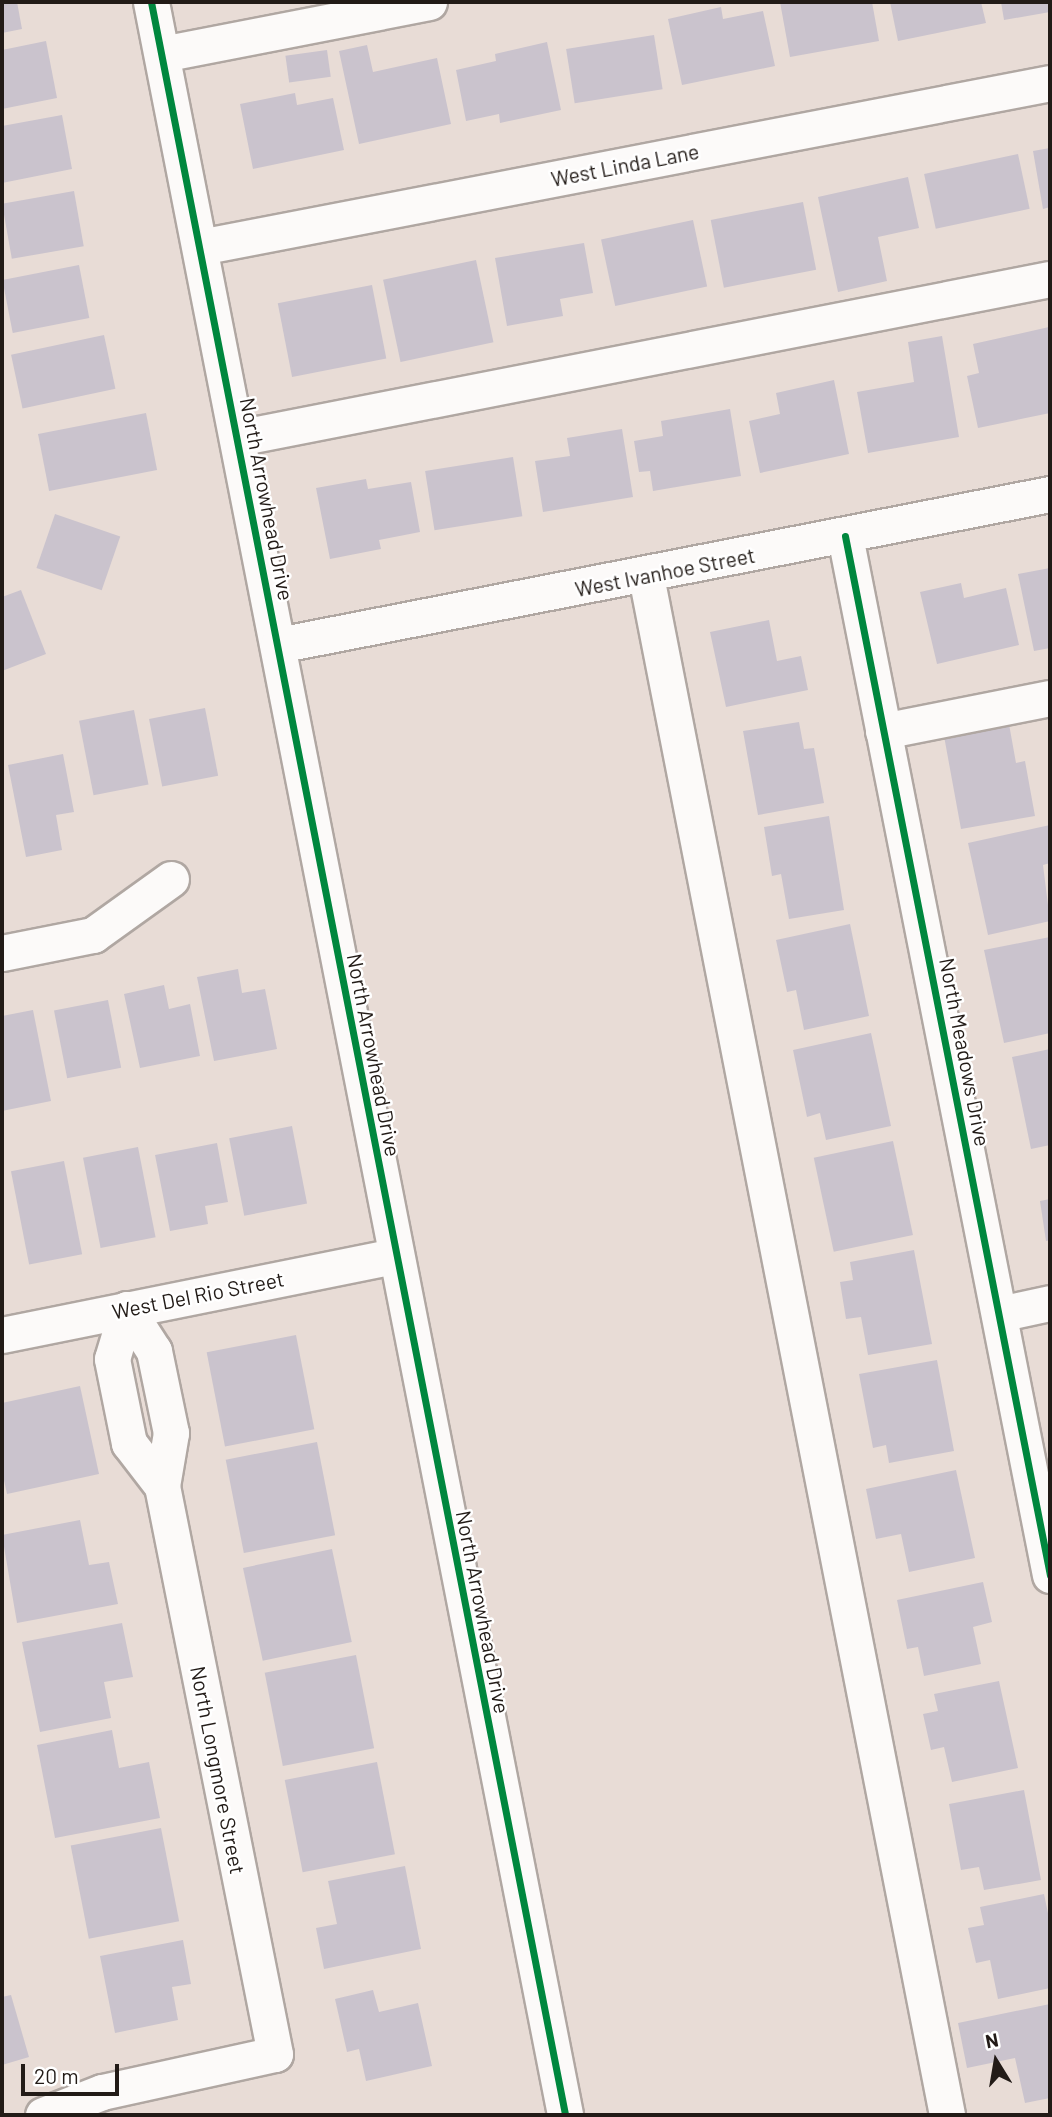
<!DOCTYPE html>
<html>
<head>
<meta charset="utf-8">
<style>
	body { margin:0 }
	#map { position:relative; width:1052px; height:2117px; overflow:hidden; background:#e8dcd6; font-family:Barlow,sans-serif }
	div>[style] { position:absolute }
	.building>* { inset:0; background:#cac3cd; transform-origin:0 0 }
	.roads { filter:drop-shadow(2px 0 #b0a7a2) drop-shadow(-2px 0 #b0a7a2) drop-shadow(0 2px #b0a7a2) drop-shadow(0 -2px #b0a7a2) }
	.minor>* { height:35px; margin:-17.5px; padding:0 17.5px; transform-origin:17.5px; border-radius:17.5px; background:#fcfaf9 }
	.cycleway>* { height:7px; margin:-3.5px; padding:0 3.5px; transform-origin:3.5px; border-radius:3.5px; background:#00873e }
	span { translate:-50% -50%; white-space:nowrap; text-align:center; line-height:1.15; -webkit-text-stroke:5px #fff; paint-order:stroke }
	.street-label { font-size:21px; color:#221b17 }
	.frame { position:absolute; inset:0; border:4px solid #221b17; pointer-events:none }
	.north { position:absolute; left:961px; top:2026px; width:70px; height:70px; -webkit-text-stroke:5px #fff; paint-order:stroke; rotate:349deg; font-size:19px; font-weight:700; line-height:28px; text-align:center; color:#221b17 }
	.north::after { content:''; display:block; margin:auto; width:24px; height:32px; background:#221b17; clip-path:polygon(50% 0,100% 100%,50% 72%,0 100%) }
	.scale { position:absolute; left:21px; top:2064px; width:98px; height:32px; box-sizing:border-box; border:4px solid #221b17; border-top:0; padding-left:9px; font-size:21px; line-height:24px; white-space:nowrap; color:#221b17; -webkit-text-stroke:5px #fff; paint-order:stroke }
</style>
</head>
<body>
<div id="map">
	<div class="building">
		<i style="clip-path:polygon(2px 2px,17px 2px,22px 29px,2px 33px)"></i>
		<i style="clip-path:polygon(780px 2px,872px 2px,879px 41px,790px 57px)"></i>
		<i style="clip-path:polygon(890px 2px,981px 2px,986px 23px,898px 41px)"></i>
		<i style="clip-path:polygon(1001px 2px,1050px 2px,1050px 12px,1004px 20px)"></i>
		<i style="clip-path:polygon(721px 7px,723px 19px,763px 11px,775px 66px,682px 85px,668px 19px)"></i>
		<i style="left:654px;top:35px;width:55px;height:89px;rotate:81deg"></i>
		<i style="clip-path:polygon(46px 41px,57px 98px,2px 109px,2px 50px)"></i>
		<i style="clip-path:polygon(547px 42px,561px 110px,500px 123px,499px 114px,466px 121px,456px 70px,496px 61px,495px 54px)"></i>
		<i style="clip-path:polygon(367px 45px,373px 72px,437px 58px,451px 124px,359px 144px,339px 51px)"></i>
		<i style="left:327px;top:50px;width:27px;height:42px;rotate:82deg"></i>
		<i style="clip-path:polygon(295px 93px,297px 105px,333px 98px,344px 150px,253px 169px,240px 104px)"></i>
		<i style="clip-path:polygon(62px 115px,72px 169px,2px 183px,2px 126px)"></i>
		<i style="clip-path:polygon(1050px 148px,1050px 207px,1043px 209px,1033px 151px)"></i>
		<i style="left:1018px;top:154px;width:56px;height:96px;rotate:78deg"></i>
		<i style="clip-path:polygon(908px 177px,919px 228px,878px 237px,887px 281px,838px 292px,818px 197px)"></i>
		<i style="left:74px;top:191px;width:56px;height:73px;rotate:80deg"></i>
		<i style="left:803px;top:202px;width:69px;height:94px;rotate:79deg"></i>
		<i style="left:693px;top:220px;width:68px;height:94px;rotate:78deg"></i>
		<i style="clip-path:polygon(584px 243px,593px 293px,560px 299px,563px 316px,507px 326px,495px 258px)"></i>
		<i style="left:476px;top:260px;width:84px;height:95px;rotate:78deg"></i>
		<i style="left:79px;top:265px;width:54px;height:78px;rotate:79deg"></i>
		<i style="left:372px;top:285px;width:75px;height:96px;rotate:79deg"></i>
		<i style="clip-path:polygon(1049px 327px,1050px 413px,978px 428px,967px 376px,979px 373px,973px 344px)"></i>
		<i style="left:104px;top:335px;width:55px;height:95px;rotate:78deg"></i>
		<i style="clip-path:polygon(942px 336px,959px 437px,868px 453px,857px 392px,914px 382px,908px 342px)"></i>
		<i style="clip-path:polygon(834px 380px,849px 454px,760px 473px,749px 421px,780px 414px,776px 393px)"></i>
		<i style="clip-path:polygon(730px 409px,741px 476px,653px 491px,650px 471px,639px 472px,634px 441px,663px 436px,661px 421px)"></i>
		<i style="left:146px;top:413px;width:58px;height:110px;rotate:79deg"></i>
		<i style="clip-path:polygon(622px 429px,633px 497px,543px 512px,535px 461px,570px 456px,567px 438px)"></i>
		<i style="left:513px;top:457px;width:60px;height:89px;rotate:81deg"></i>
		<i style="clip-path:polygon(366px 479px,368px 489px,411px 482px,420px 532px,379px 540px,381px 549px,330px 559px,316px 488px)"></i>
		<i style="left:55px;top:514px;width:69px;height:57px;rotate:19deg"></i>
		<i style="clip-path:polygon(1050px 568px,1050px 648px,1034px 651px,1018px 574px)"></i>
		<i style="clip-path:polygon(961px 583px,964px 598px,1006px 588px,1019px 645px,937px 664px,920px 592px)"></i>
		<i style="clip-path:polygon(21px 590px,46px 654px,2px 671px,2px 597px)"></i>
		<i style="clip-path:polygon(769px 620px,777px 661px,801px 656px,808px 690px,726px 707px,710px 632px)"></i>
		<i style="left:205px;top:708px;width:69px;height:57px;rotate:79deg"></i>
		<i style="left:134px;top:710px;width:76px;height:56px;rotate:79deg"></i>
		<i style="clip-path:polygon(799px 722px,804px 749px,814px 748px,824px 803px,758px 815px,743px 731px)"></i>
		<i style="clip-path:polygon(1009px 724px,1016px 763px,1025px 761px,1035px 816px,961px 829px,944px 736px)"></i>
		<i style="clip-path:polygon(63px 754px,74px 812px,56px 815px,62px 850px,26px 857px,8px 765px)"></i>
		<i style="clip-path:polygon(829px 816px,844px 910px,789px 919px,781px 874px,772px 876px,764px 827px)"></i>
		<i style="clip-path:polygon(1050px 825px,1050px 863px,1043px 865px,1050px 921px,988px 935px,968px 843px)"></i>
		<i style="clip-path:polygon(850px 924px,869px 1016px,804px 1030px,796px 990px,787px 992px,776px 940px)"></i>
		<i style="clip-path:polygon(1050px 937px,1050px 1033px,1004px 1043px,984px 950px)"></i>
		<i style="clip-path:polygon(238px 969px,242px 993px,265px 989px,277px 1049px,214px 1061px,197px 977px)"></i>
		<i style="clip-path:polygon(164px 985px,169px 1009px,190px 1004px,200px 1056px,140px 1068px,124px 994px)"></i>
		<i style="left:108px;top:1000px;width:69px;height:55px;rotate:79deg"></i>
		<i style="clip-path:polygon(33px 1010px,51px 1101px,2px 1111px,2px 1016px)"></i>
		<i style="clip-path:polygon(871px 1033px,891px 1126px,826px 1140px,820px 1113px,807px 1117px,793px 1050px)"></i>
		<i style="clip-path:polygon(1050px 1049px,1050px 1145px,1031px 1149px,1012px 1057px)"></i>
		<i style="left:292px;top:1126px;width:79px;height:64px;rotate:79deg"></i>
		<i style="left:893px;top:1141px;width:96px;height:81px;rotate:78deg"></i>
		<i style="clip-path:polygon(217px 1143px,228px 1202px,205px 1206px,208px 1224px,170px 1231px,155px 1155px)"></i>
		<i style="left:138px;top:1147px;width:92px;height:56px;rotate:79deg"></i>
		<i style="left:64px;top:1161px;width:95px;height:54px;rotate:79deg"></i>
		<i style="clip-path:polygon(1050px 1199px,1050px 1240px,1046px 1241px,1040px 1201px)"></i>
		<i style="clip-path:polygon(914px 1250px,932px 1344px,868px 1355px,861px 1317px,846px 1319px,840px 1282px,853px 1280px,850px 1262px)"></i>
		<i style="left:296px;top:1335px;width:96px;height:91px;rotate:79deg"></i>
		<i style="clip-path:polygon(937px 1360px,954px 1451px,889px 1463px,886px 1445px,873px 1448px,859px 1374px)"></i>
		<i style="clip-path:polygon(80px 1386px,99px 1474px,7px 1494px,2px 1471px,2px 1403px)"></i>
		<i style="left:317px;top:1442px;width:95px;height:93px;rotate:79deg"></i>
		<i style="clip-path:polygon(956px 1470px,975px 1558px,909px 1572px,901px 1534px,876px 1539px,866px 1489px)"></i>
		<i style="clip-path:polygon(80px 1520px,89px 1565px,109px 1562px,118px 1604px,17px 1623px,2px 1535px)"></i>
		<i style="left:332px;top:1549px;width:95px;height:91px;rotate:78deg"></i>
		<i style="clip-path:polygon(983px 1582px,992px 1622px,973px 1627px,981px 1664px,924px 1676px,918px 1647px,907px 1649px,897px 1600px)"></i>
		<i style="clip-path:polygon(122px 1623px,133px 1677px,104px 1682px,111px 1718px,40px 1732px,22px 1642px)"></i>
		<i style="left:356px;top:1655px;width:95px;height:93px;rotate:79deg"></i>
		<i style="clip-path:polygon(999px 1681px,1018px 1768px,952px 1782px,944px 1747px,931px 1750px,923px 1714px,938px 1711px,934px 1694px)"></i>
		<i style="clip-path:polygon(112px 1730px,119px 1768px,149px 1762px,160px 1818px,55px 1838px,37px 1745px)"></i>
		<i style="left:377px;top:1762px;width:94px;height:94px;rotate:79deg"></i>
		<i style="clip-path:polygon(1024px 1790px,1041px 1880px,984px 1890px,979px 1867px,961px 1870px,949px 1804px)"></i>
		<i style="left:161px;top:1828px;width:95px;height:92px;rotate:79deg"></i>
		<i style="clip-path:polygon(405px 1866px,421px 1949px,324px 1969px,316px 1928px,337px 1924px,328px 1881px)"></i>
		<i style="clip-path:polygon(1044px 1894px,1050px 1923px,1050px 1988px,998px 1999px,990px 1960px,976px 1963px,968px 1928px,984px 1925px,980px 1907px)"></i>
		<i style="clip-path:polygon(183px 1940px,191px 1984px,172px 1987px,178px 2020px,115px 2033px,100px 1956px)"></i>
		<i style="clip-path:polygon(373px 1990px,379px 2012px,418px 2003px,432px 2066px,366px 2081px,359px 2049px,347px 2052px,335px 1999px)"></i>
		<i style="clip-path:polygon(11px 1995px,29px 2057px,2px 2065px,2px 1997px)"></i>
		<i style="clip-path:polygon(1050px 2004px,1050px 2098px,1025px 2103px,1015px 2058px,967px 2068px,958px 2023px)"></i>
	</div>
	<div class="roads">
		<div class="minor">
			<i style="left:151px;top:2px;width:2153px;rotate:78.91deg"></i>
			<i style="left:162px;top:54px;width:272px;rotate:-11deg"></i>
			<i style="left:200px;top:247px;width:866px;rotate:-10.92deg"></i>
			<i style="left:237px;top:438px;width:828px;rotate:-11.07deg"></i>
			<i style="left:845px;top:536px;width:1059px;rotate:78.84deg"></i>
			<i style="left:646px;top:576px;width:1568px;rotate:78.93deg"></i>
			<i style="left:278px;top:645px;width:787px;rotate:-11.07deg"></i>
			<i style="left:883px;top:731px;width:170px;rotate:-11.2deg"></i>
			<i style="left:2px;top:953px;width:93px;rotate:-11.2deg"></i>
			<i style="left:93px;top:935px;width:96px;rotate:-35.7deg"></i>
			<i style="left:127px;top:1309px;width:52px;rotate:106.7deg"></i>
			<i style="left:112px;top:1359px;width:86px;rotate:78.6deg"></i>
			<i style="left:129px;top:1443px;width:54px;rotate:52.5deg"></i>
			<i style="left:999px;top:1314px;width:52px;rotate:-12.2deg"></i>
			<i style="left:2px;top:1335px;width:401px;rotate:-11.4deg"></i>
			<i style="left:43px;top:2115px;width:63px;rotate:-21.3deg"></i>
			<i style="left:102px;top:2092px;width:177px;rotate:-12.4deg"></i>
			<i style="left:275px;top:2054px;width:579px;rotate:-101.25deg"></i>
			<i style="left:162px;top:1486px;width:54px;rotate:-80.4deg"></i>
			<i style="left:171px;top:1433px;width:84px;rotate:-101.7deg"></i>
			<i style="left:154px;top:1351px;width:50px;rotate:-122.7deg"></i>
		</div>
	</div>
	<div class="cycleway">
		<i style="left:151px;top:2px;width:2153px;rotate:78.91deg"></i>
		<i style="left:845px;top:536px;width:1059px;rotate:78.84deg"></i>
	</div>
	<div class="street-label">
		<span style="left:625px;top:165px;rotate:-11deg">West Linda Lane</span>
		<span style="left:267px;top:499px;rotate:79deg">North Arrowhead Drive</span>
		<span style="left:665px;top:572px;rotate:-11deg">West Ivanhoe Street</span>
		<span style="left:965px;top:1052px;rotate:79deg">North Meadows Drive</span>
		<span style="left:374px;top:1055px;rotate:79deg">North Arrowhead Drive</span>
		<span style="left:198px;top:1295px;rotate:-11deg">West Del Rio Street</span>
		<span style="left:483px;top:1612px;rotate:79deg">North Arrowhead Drive</span>
		<span style="left:218px;top:1770px;rotate:79deg">North Longmore Street</span>
	</div>
	<div class="frame"></div>
	<div class="north">N</div>
	<div class="scale">20 m</div>
</div>
</body>
</html>
